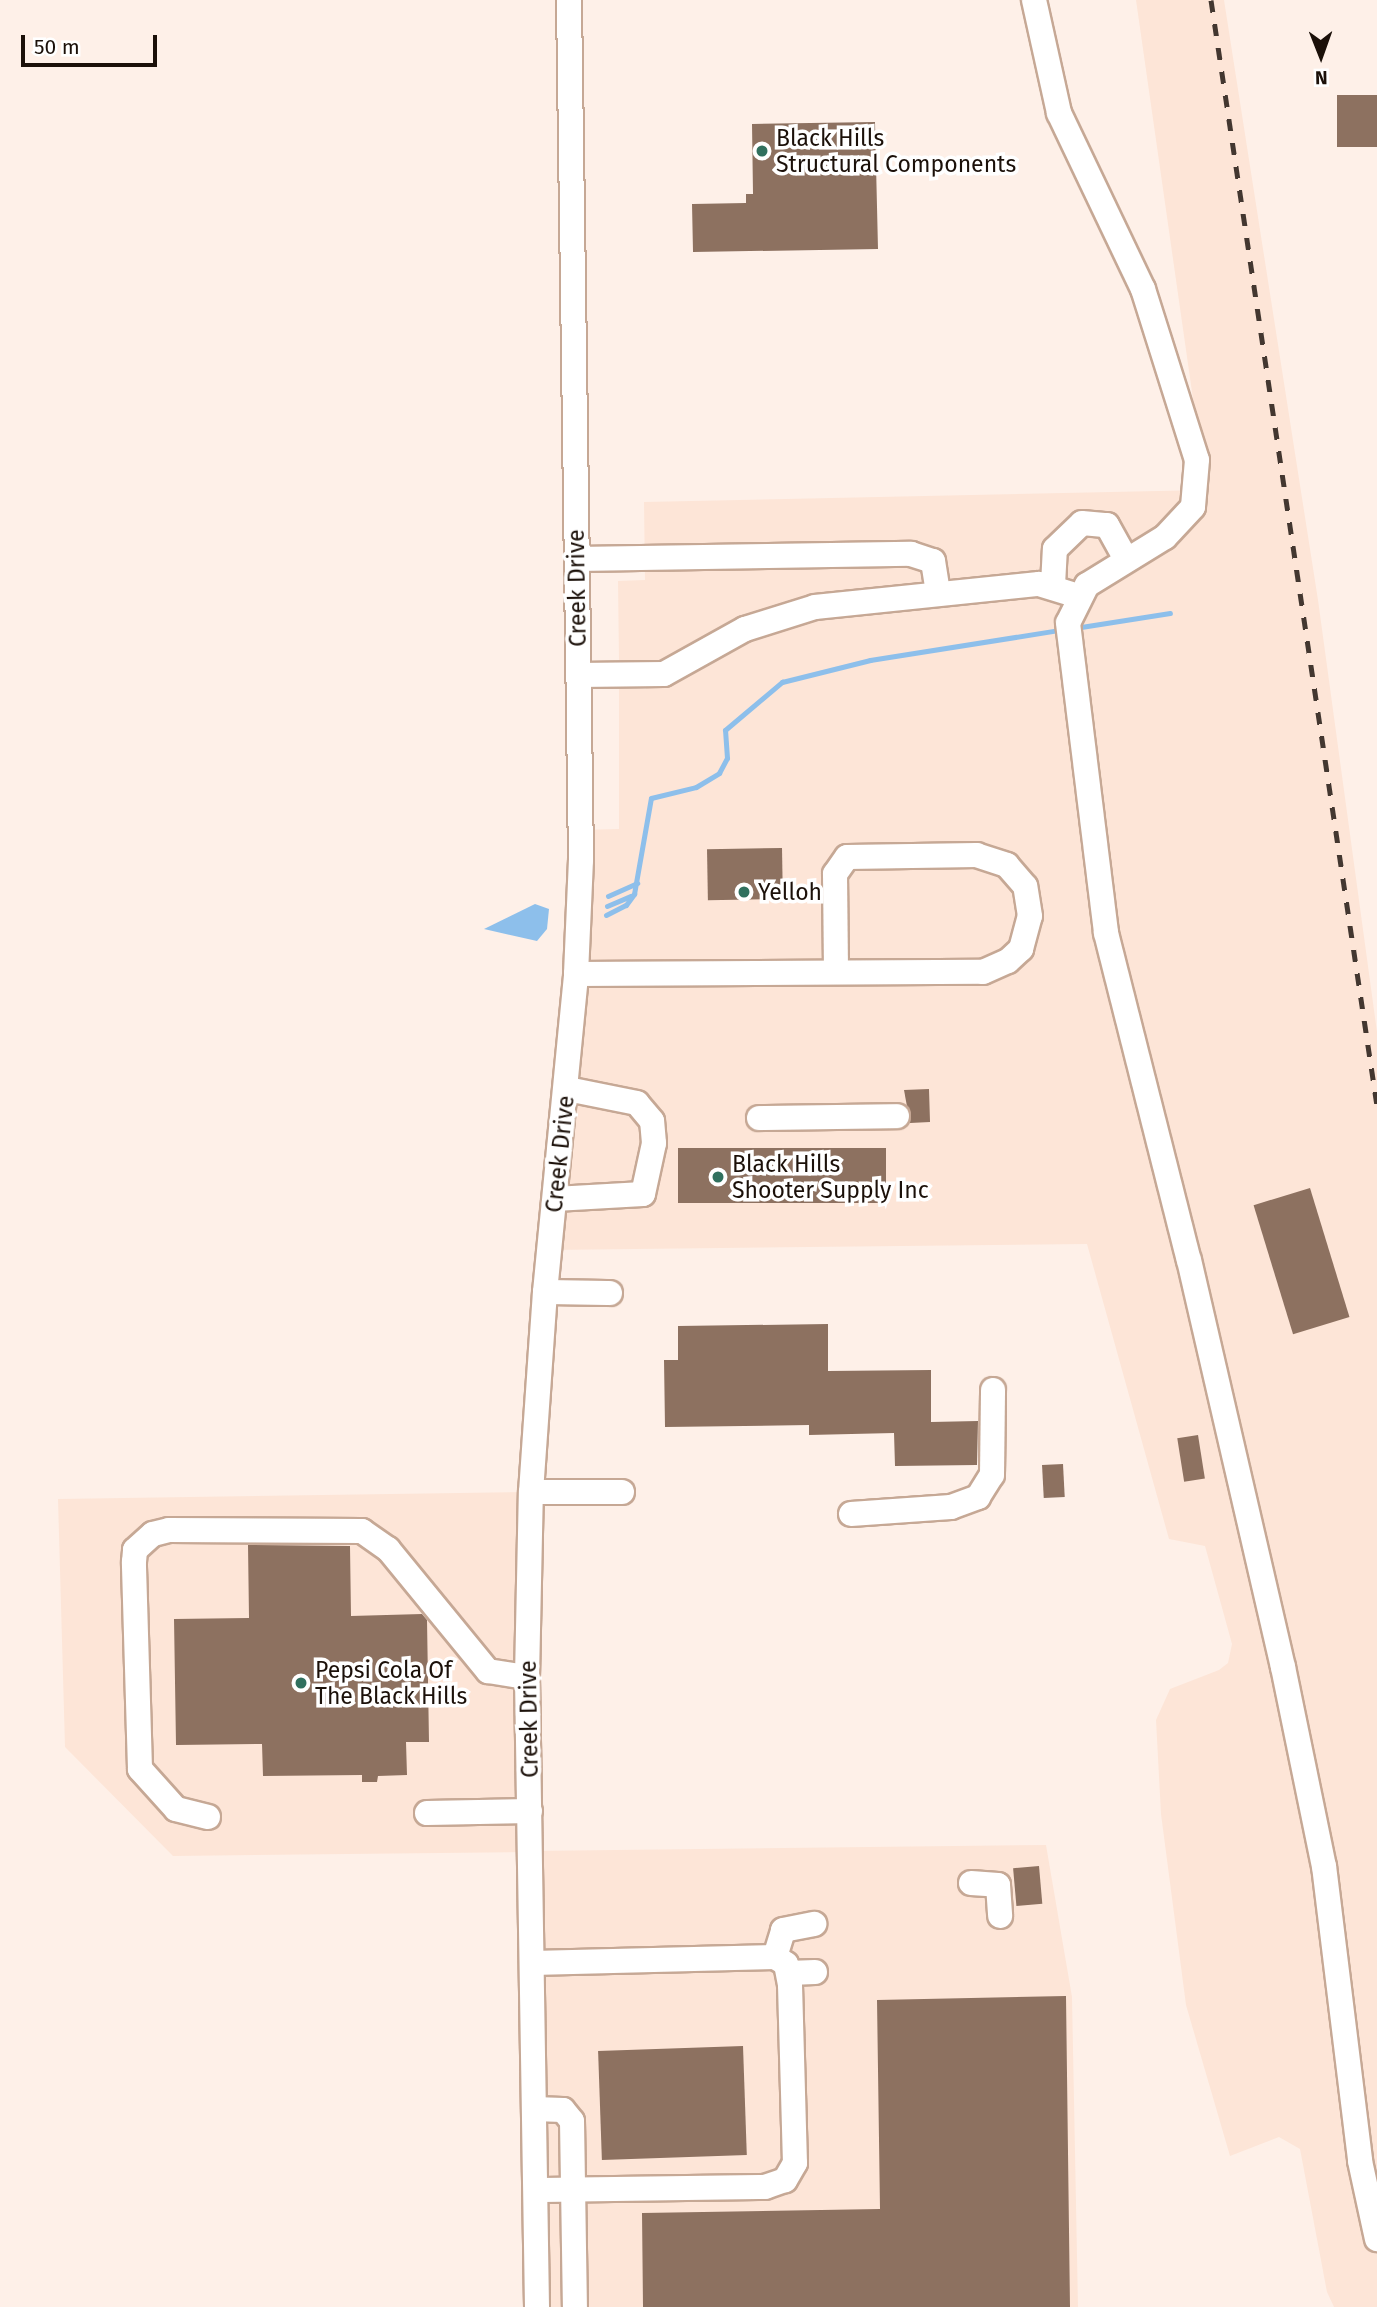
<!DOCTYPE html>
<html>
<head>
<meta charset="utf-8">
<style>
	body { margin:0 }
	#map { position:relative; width:1377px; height:2307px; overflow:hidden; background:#fef0e8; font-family:"Fira Sans",sans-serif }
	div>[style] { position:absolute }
	.built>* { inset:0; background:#fde5d7 }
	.water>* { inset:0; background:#8dbfeb }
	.stream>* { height:5px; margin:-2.5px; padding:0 2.5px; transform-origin:2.5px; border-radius:2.5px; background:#8dbfeb }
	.building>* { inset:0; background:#8d7160; transform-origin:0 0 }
	.roads { filter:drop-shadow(2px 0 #c6a895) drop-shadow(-2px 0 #c6a895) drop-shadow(0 2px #c6a895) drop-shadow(0 -2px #c6a895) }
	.minor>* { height:24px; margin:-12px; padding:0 12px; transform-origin:12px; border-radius:12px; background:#fff }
	.rail>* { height:5px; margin-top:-2.5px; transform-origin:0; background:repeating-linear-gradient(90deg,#433730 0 12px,transparent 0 24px) }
	.dots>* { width:19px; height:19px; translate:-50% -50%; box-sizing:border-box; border:4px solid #fff; border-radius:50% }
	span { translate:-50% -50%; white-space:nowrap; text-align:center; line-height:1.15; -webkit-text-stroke:7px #fff; paint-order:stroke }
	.poi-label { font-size:23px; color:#1b1009 }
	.left { translate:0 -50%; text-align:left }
	.street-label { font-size:23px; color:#1b1009 }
	.north { position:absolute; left:1286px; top:21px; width:70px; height:70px; -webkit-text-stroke:5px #fff; paint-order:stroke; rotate:179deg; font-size:19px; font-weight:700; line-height:28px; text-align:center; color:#1b1009 }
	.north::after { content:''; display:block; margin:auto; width:24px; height:32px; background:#1b1009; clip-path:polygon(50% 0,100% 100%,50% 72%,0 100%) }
	.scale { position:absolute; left:21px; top:35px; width:136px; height:32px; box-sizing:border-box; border:4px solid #1b1009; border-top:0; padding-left:9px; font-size:21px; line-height:24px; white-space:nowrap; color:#1b1009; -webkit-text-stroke:5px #fff; paint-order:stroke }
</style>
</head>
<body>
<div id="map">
	<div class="built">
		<i style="clip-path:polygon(1136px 0,1224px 0,1318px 600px,1377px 1032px,1377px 2307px,1334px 2307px,1327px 2292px,1300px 2149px,1279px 2137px,1230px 2156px,1186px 2005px,1161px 1814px,1156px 1720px,1170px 1689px,1219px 1670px,1228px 1663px,1232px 1644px,1205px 1546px,1169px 1539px,1087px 1244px,549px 1250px,581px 830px,619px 829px,619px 689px,646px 689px,646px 661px,619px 660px,618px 581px,645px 580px,644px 502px,1206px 490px)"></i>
		<i style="clip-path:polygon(531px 1492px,531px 1851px,1046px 1845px,1072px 1997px,1078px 2307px,537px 2307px,531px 1852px,173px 1856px,65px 1747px,58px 1499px)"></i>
	</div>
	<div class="water">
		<i style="clip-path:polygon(535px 904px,549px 909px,547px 929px,537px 941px,484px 929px)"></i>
	</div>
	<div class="stream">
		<i style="left:1081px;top:627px;width:90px;rotate:-8.9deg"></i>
		<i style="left:608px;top:896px;width:32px;rotate:-24deg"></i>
		<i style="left:607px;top:906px;width:26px;rotate:-23deg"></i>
		<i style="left:606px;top:915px;width:22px;rotate:-27deg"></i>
		<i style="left:626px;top:905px;width:14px;rotate:-54deg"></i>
		<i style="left:634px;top:894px;width:97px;rotate:-80deg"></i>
		<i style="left:651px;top:798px;width:46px;rotate:-13.7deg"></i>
		<i style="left:696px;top:787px;width:27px;rotate:-31deg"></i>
		<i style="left:719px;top:773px;width:17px;rotate:-62deg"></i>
		<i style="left:727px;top:758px;width:28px;rotate:-94deg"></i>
		<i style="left:725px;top:730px;width:75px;rotate:-40.1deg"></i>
		<i style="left:782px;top:682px;width:91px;rotate:-14deg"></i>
		<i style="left:870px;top:660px;width:186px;rotate:-9deg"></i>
	</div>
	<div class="building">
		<i style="left:1337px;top:95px;width:40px;height:52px"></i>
		<i style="clip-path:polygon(875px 122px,878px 249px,693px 252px,692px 204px,746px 203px,746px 194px,753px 194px,752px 124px)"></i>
		<i style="left:782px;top:848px;width:51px;height:75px;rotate:89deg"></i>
		<i style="clip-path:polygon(929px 1089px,930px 1122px,910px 1123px,904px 1090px)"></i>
		<i style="left:886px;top:1148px;width:55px;height:208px;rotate:90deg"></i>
		<i style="left:1310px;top:1188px;width:135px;height:59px;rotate:73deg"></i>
		<i style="clip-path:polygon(828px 1324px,828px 1371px,931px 1370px,931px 1422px,978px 1421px,977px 1465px,895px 1466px,894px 1433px,809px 1435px,809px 1425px,665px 1427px,664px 1360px,678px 1360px,678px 1326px)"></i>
		<i style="left:1198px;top:1435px;width:44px;height:21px;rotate:81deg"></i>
		<i style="left:1063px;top:1464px;width:33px;height:21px;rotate:87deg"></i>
		<i style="clip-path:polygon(248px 1545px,350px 1546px,351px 1616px,422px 1614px,427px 1620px,429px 1742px,406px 1742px,407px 1775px,378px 1776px,377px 1782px,362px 1782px,362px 1775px,263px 1776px,262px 1744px,176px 1745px,174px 1619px,249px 1618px)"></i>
		<i style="left:1039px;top:1866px;width:38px;height:26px;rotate:85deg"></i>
		<i style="clip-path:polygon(1066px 1996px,1070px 2307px,643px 2307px,642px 2213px,880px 2209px,877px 2000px)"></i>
		<i style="left:743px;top:2046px;width:109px;height:145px;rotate:88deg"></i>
	</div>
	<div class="roads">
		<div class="minor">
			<i style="left:1034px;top:0;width:116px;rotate:77.5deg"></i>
			<i style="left:1059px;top:113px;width:195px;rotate:64.5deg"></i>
			<i style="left:1143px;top:289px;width:179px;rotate:72.5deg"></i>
			<i style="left:1197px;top:460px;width:47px;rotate:94.9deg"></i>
			<i style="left:1193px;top:507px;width:41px;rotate:133deg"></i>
			<i style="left:1165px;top:537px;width:92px;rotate:148.4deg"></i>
			<i style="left:1087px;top:585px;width:42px;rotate:116.6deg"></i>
			<i style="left:1068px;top:623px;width:312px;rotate:83deg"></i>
			<i style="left:1106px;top:933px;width:337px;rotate:75.8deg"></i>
			<i style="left:1189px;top:1260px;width:418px;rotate:77deg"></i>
			<i style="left:1283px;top:1667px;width:203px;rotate:78.4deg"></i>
			<i style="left:1324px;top:1866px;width:297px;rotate:83deg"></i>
			<i style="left:1360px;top:2161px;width:80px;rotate:77.7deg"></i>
			<i style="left:577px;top:559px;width:334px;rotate:-0.9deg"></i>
			<i style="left:911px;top:554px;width:23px;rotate:18deg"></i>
			<i style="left:933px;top:561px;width:33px;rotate:81deg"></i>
			<i style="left:1053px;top:585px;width:36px;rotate:-87deg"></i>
			<i style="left:1055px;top:549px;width:37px;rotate:-44deg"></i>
			<i style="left:1082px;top:523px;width:25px;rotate:5deg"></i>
			<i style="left:1107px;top:525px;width:39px;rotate:61deg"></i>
			<i style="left:578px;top:675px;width:86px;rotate:-0.7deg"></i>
			<i style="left:664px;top:674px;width:93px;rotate:-29.1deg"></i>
			<i style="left:745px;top:629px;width:73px;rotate:-17.4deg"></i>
			<i style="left:815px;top:607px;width:225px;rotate:-5.9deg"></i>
			<i style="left:1039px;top:584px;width:41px;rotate:17.1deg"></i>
			<i style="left:576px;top:974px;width:407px;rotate:-0.3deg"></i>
			<i style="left:983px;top:972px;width:27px;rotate:-24deg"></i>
			<i style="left:1008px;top:961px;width:18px;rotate:-43deg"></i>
			<i style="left:1021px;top:949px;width:34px;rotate:-75deg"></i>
			<i style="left:1030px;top:916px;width:30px;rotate:-99deg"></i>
			<i style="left:1025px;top:886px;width:28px;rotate:-131deg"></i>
			<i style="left:1007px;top:865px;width:32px;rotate:-162deg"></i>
			<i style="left:977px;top:855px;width:130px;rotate:179.1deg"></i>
			<i style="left:847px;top:857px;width:21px;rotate:125deg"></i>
			<i style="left:835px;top:874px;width:98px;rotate:89.4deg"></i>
			<i style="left:759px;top:1118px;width:138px;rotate:-0.8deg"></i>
			<i style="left:555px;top:1199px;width:88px;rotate:-3.3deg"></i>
			<i style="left:643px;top:1194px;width:52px;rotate:-77.8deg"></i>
			<i style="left:654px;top:1143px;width:22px;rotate:-95deg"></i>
			<i style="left:652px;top:1121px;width:23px;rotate:-130deg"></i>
			<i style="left:637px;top:1103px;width:71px;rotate:-168.7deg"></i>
			<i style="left:545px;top:1292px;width:65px;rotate:0.9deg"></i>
			<i style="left:531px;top:1492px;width:91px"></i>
			<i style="left:851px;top:1514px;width:100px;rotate:-4deg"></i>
			<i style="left:951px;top:1507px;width:29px;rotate:-20deg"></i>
			<i style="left:978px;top:1497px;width:26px;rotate:-58deg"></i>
			<i style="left:992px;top:1475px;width:85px;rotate:-89.3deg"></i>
			<i style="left:427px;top:1813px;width:103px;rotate:-1.1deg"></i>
			<i style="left:208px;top:1817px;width:33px;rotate:-166deg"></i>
			<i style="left:176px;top:1809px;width:54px;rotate:-132deg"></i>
			<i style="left:140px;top:1769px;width:207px;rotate:-91.7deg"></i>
			<i style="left:134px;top:1562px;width:12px;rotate:-85deg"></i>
			<i style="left:135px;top:1550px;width:24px;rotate:-42deg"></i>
			<i style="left:153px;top:1534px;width:16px;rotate:-14deg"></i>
			<i style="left:169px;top:1530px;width:193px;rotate:0.3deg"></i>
			<i style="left:362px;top:1531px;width:32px;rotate:35deg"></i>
			<i style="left:388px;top:1549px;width:158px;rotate:50.7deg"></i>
			<i style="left:488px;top:1671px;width:39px;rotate:9deg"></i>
			<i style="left:971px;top:1883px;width:27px;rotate:4deg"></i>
			<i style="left:998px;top:1885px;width:31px;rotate:86deg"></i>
			<i style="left:775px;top:1957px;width:28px;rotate:-73deg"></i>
			<i style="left:783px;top:1930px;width:32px;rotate:-11deg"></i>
			<i style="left:532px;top:1963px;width:243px;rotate:-1.4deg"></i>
			<i style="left:775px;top:1957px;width:13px;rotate:32deg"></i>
			<i style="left:786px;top:1964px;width:21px;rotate:79deg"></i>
			<i style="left:790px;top:1985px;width:178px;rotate:88.4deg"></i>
			<i style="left:795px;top:2163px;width:20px;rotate:120deg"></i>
			<i style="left:785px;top:2180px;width:21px;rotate:161deg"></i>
			<i style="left:765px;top:2187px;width:229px;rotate:179.2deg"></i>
			<i style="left:789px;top:1973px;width:26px;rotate:-2deg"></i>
			<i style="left:534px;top:2109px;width:29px;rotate:2deg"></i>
			<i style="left:563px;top:2110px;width:14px;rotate:51deg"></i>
			<i style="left:572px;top:2121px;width:186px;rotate:89.1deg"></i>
			<i style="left:537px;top:2307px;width:630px;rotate:-90.91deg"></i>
			<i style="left:527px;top:1677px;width:185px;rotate:-88.8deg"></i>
			<i style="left:531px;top:1492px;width:200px;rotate:-86deg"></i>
			<i style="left:545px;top:1292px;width:320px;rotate:-84.4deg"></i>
			<i style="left:576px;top:974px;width:114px;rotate:-87.5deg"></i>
			<i style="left:581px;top:860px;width:860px;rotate:-90.8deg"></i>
		</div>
	</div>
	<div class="rail">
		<i style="left:1211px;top:0;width:1117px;rotate:81.46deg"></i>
	</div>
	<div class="dots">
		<i style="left:762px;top:151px;background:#30705e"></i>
		<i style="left:744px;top:892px;background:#30705e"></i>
		<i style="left:718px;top:1177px;background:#30705e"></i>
		<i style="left:301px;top:1683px;background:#30705e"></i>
	</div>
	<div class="poi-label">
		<span class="left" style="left:776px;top:151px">Black Hills<br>Structural Components</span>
		<span class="left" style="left:758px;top:892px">Yelloh</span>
		<span class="left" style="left:732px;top:1177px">Black Hills<br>Shooter Supply Inc</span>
		<span class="left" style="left:315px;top:1683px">Pepsi Cola Of<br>The Black Hills</span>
	</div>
	<div class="street-label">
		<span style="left:577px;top:588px;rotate:-91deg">Creek Drive</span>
		<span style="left:560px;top:1154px;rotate:-84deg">Creek Drive</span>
		<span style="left:529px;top:1719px;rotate:-91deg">Creek Drive</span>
	</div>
	<div class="north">N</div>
	<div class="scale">50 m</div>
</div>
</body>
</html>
